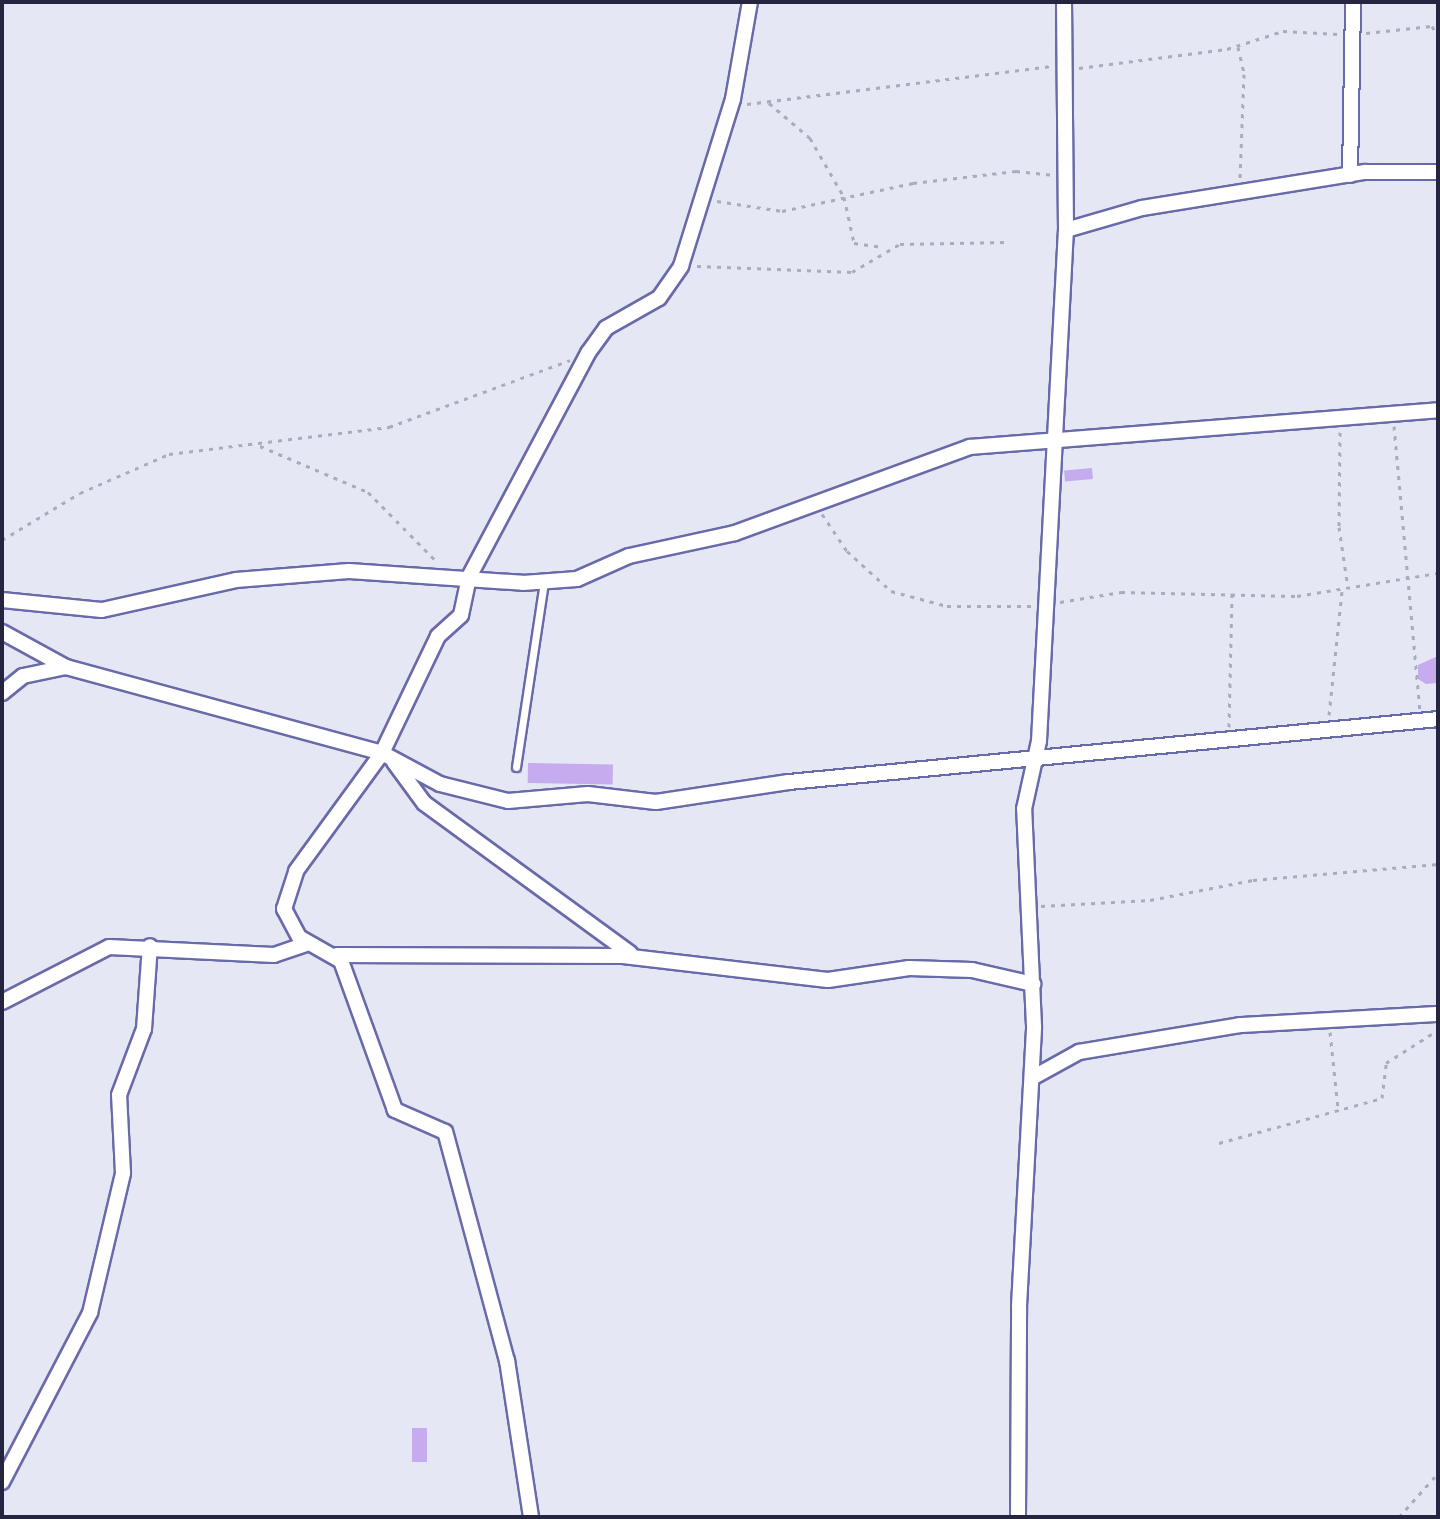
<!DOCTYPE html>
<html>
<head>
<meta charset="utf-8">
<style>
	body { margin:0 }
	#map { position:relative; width:1440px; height:1519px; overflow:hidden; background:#e5e7f5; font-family:"Noto Sans",sans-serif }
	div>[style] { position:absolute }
	.building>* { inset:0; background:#c6abef; transform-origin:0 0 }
	.path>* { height:3px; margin-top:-1.5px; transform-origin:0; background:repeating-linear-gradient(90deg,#aaacbe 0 4px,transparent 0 10px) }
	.roads { filter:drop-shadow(2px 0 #696aa9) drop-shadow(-2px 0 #696aa9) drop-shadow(0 2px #696aa9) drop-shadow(0 -2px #696aa9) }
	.service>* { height:7px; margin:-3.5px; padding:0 3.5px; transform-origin:3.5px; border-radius:3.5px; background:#fff }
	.minor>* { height:14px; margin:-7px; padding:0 7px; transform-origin:7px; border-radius:7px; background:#fff }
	span { translate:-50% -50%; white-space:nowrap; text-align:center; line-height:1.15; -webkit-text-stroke:6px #e5e7f5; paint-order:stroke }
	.frame { position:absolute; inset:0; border:4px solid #252540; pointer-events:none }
</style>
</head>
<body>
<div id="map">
	<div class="building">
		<i style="left:1092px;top:468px;width:11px;height:28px;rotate:85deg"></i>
		<i style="clip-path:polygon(1438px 656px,1438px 683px,1426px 684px,1418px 679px,1418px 665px)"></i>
		<i style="left:528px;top:763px;width:85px;height:20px;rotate:1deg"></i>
		<i style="left:412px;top:1428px;width:15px;height:34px"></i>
	</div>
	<div class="path">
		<i style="left:1366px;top:33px;width:66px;rotate:-6.1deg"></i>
		<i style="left:1432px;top:26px;width:13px;rotate:61deg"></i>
		<i style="left:1238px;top:47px;width:28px;rotate:77deg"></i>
		<i style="left:1244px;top:74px;width:104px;rotate:92.2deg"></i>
		<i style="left:1079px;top:68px;width:149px;rotate:-7.3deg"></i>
		<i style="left:1227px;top:49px;width:59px;rotate:-17.8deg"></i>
		<i style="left:1283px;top:31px;width:55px;rotate:3.1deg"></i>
		<i style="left:769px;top:103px;width:54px;rotate:40.5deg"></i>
		<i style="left:810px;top:138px;width:68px;rotate:60deg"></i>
		<i style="left:844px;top:197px;width:47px;rotate:77.7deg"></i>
		<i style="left:854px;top:243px;width:29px;rotate:8deg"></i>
		<i style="left:747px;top:104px;width:307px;rotate:-7.1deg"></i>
		<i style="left:717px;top:201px;width:66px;rotate:8.7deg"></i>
		<i style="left:782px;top:211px;width:134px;rotate:-12.1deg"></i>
		<i style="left:913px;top:183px;width:104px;rotate:-6.6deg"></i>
		<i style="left:1016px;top:171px;width:36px;rotate:6deg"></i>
		<i style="left:697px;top:266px;width:155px;rotate:2.2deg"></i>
		<i style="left:852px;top:272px;width:56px;rotate:-30.3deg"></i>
		<i style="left:900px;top:244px;width:108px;rotate:-1.1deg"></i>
		<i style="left:1394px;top:426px;width:284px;rotate:84.8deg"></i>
		<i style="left:1340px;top:432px;width:95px;rotate:90.6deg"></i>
		<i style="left:1339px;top:527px;width:62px;rotate:81.6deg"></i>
		<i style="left:260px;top:446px;width:117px;rotate:23.1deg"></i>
		<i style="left:368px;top:492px;width:98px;rotate:45.4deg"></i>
		<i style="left:822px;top:514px;width:45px;rotate:56deg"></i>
		<i style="left:847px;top:551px;width:59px;rotate:42.3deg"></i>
		<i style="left:891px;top:591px;width:58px;rotate:15deg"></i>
		<i style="left:947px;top:606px;width:86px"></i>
		<i style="left:2px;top:540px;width:91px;rotate:-31.1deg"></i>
		<i style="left:80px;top:493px;width:97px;rotate:-23.7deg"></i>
		<i style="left:169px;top:454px;width:222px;rotate:-7deg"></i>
		<i style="left:389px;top:427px;width:193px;rotate:-20.3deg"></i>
		<i style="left:1060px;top:602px;width:62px;rotate:-9.3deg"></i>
		<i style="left:1121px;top:592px;width:176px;rotate:1.3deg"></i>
		<i style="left:1297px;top:596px;width:143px;rotate:-9.3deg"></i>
		<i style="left:1329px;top:715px;width:124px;rotate:-84deg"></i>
		<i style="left:1229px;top:727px;width:134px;rotate:-88.7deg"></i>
		<i style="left:1041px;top:906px;width:109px;rotate:-3.2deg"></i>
		<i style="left:1150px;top:900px;width:105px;rotate:-11deg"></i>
		<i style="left:1253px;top:880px;width:186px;rotate:-4.9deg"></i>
		<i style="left:1330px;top:1032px;width:76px;rotate:84deg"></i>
		<i style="left:1219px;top:1143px;width:169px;rotate:-15.4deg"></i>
		<i style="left:1382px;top:1098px;width:35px;rotate:-83deg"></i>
		<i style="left:1386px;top:1063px;width:62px;rotate:-32.4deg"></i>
		<i style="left:1399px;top:1517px;width:59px;rotate:-48.4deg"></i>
	</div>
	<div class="roads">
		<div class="service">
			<i style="left:516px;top:767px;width:187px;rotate:-81.4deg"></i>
		</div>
		<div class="minor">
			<i style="left:1350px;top:175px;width:173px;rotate:-89deg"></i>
			<i style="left:1066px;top:230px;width:79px;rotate:-16.1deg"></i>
			<i style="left:1142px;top:208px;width:226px;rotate:-9.2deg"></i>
			<i style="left:1365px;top:172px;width:73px"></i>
			<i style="left:2px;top:600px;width:100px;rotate:5.7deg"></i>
			<i style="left:102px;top:610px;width:137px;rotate:-12.6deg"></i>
			<i style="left:236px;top:580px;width:113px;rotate:-4.6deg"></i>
			<i style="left:349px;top:571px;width:174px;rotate:3.9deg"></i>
			<i style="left:523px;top:583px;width:54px;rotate:-4.2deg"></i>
			<i style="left:577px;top:579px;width:57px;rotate:-23.9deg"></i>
			<i style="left:629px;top:556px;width:108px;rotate:-12.2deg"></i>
			<i style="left:735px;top:533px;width:250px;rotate:-20.1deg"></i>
			<i style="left:970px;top:447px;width:469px;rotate:-4.5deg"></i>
			<i style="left:2px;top:632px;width:73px;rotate:28.7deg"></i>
			<i style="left:66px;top:667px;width:327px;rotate:15.2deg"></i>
			<i style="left:382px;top:753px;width:66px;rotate:28.1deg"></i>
			<i style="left:440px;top:784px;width:70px;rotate:14deg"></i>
			<i style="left:508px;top:801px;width:80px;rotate:-5deg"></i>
			<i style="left:588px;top:794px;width:68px;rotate:6.7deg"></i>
			<i style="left:656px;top:802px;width:134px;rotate:-8.6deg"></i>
			<i style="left:789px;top:782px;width:652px;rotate:-5.54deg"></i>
			<i style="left:2px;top:693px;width:27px;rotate:-39deg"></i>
			<i style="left:23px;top:676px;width:44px;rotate:-11.8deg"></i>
			<i style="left:394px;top:762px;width:51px;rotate:53.8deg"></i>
			<i style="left:424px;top:803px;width:255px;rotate:36.1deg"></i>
			<i style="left:337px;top:955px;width:286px;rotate:0.2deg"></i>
			<i style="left:623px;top:956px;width:206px;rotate:6.7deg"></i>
			<i style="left:828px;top:980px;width:82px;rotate:-8.4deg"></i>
			<i style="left:909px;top:968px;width:63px;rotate:1.8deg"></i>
			<i style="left:972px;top:970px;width:63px;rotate:12.9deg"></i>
			<i style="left:2px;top:1002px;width:120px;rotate:-27.2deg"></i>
			<i style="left:109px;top:947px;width:165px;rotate:2.8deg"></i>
			<i style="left:274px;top:955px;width:36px;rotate:-19deg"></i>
			<i style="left:1032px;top:1078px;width:54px;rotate:-29deg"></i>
			<i style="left:1079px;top:1052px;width:163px;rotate:-9.5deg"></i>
			<i style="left:1240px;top:1025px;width:198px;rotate:-3.2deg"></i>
			<i style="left:2px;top:1482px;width:191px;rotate:-62.5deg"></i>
			<i style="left:90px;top:1313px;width:144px;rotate:-76.7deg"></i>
			<i style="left:123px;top:1173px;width:78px;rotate:-92.9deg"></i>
			<i style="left:119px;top:1095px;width:71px;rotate:-69.3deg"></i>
			<i style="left:144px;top:1029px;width:83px;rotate:-85.9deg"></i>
			<i style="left:531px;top:1517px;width:158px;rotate:-98.7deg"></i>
			<i style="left:507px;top:1361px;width:237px;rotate:-105.1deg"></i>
			<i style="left:445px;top:1132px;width:55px;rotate:-156.3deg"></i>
			<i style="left:395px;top:1110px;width:158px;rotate:-109.9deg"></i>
			<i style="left:341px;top:961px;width:48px;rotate:-150.3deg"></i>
			<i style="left:299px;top:937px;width:32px;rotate:-118deg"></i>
			<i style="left:284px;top:909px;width:40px;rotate:-72deg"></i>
			<i style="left:296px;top:871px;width:146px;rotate:-53.9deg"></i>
			<i style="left:382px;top:753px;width:130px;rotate:-64.4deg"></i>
			<i style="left:438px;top:636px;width:31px;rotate:-42deg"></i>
			<i style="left:461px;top:615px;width:39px;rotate:-78deg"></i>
			<i style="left:469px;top:577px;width:254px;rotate:-62deg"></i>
			<i style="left:588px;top:353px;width:31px;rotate:-54deg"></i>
			<i style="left:606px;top:328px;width:61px;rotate:-29.5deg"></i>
			<i style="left:659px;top:298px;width:39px;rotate:-55deg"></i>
			<i style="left:681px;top:266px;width:175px;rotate:-72.7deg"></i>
			<i style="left:733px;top:99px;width:98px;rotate:-80.1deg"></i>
			<i style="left:1018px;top:1517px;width:211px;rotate:-89.7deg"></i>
			<i style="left:1019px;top:1306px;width:280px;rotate:-86.9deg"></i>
			<i style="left:1034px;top:1026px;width:217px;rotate:-92.6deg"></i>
			<i style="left:1024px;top:809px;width:70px;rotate:-77.6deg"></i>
			<i style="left:1039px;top:741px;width:512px;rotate:-86.98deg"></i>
			<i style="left:1066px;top:230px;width:228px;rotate:-90.5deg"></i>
		</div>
	</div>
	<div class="frame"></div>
</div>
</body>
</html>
